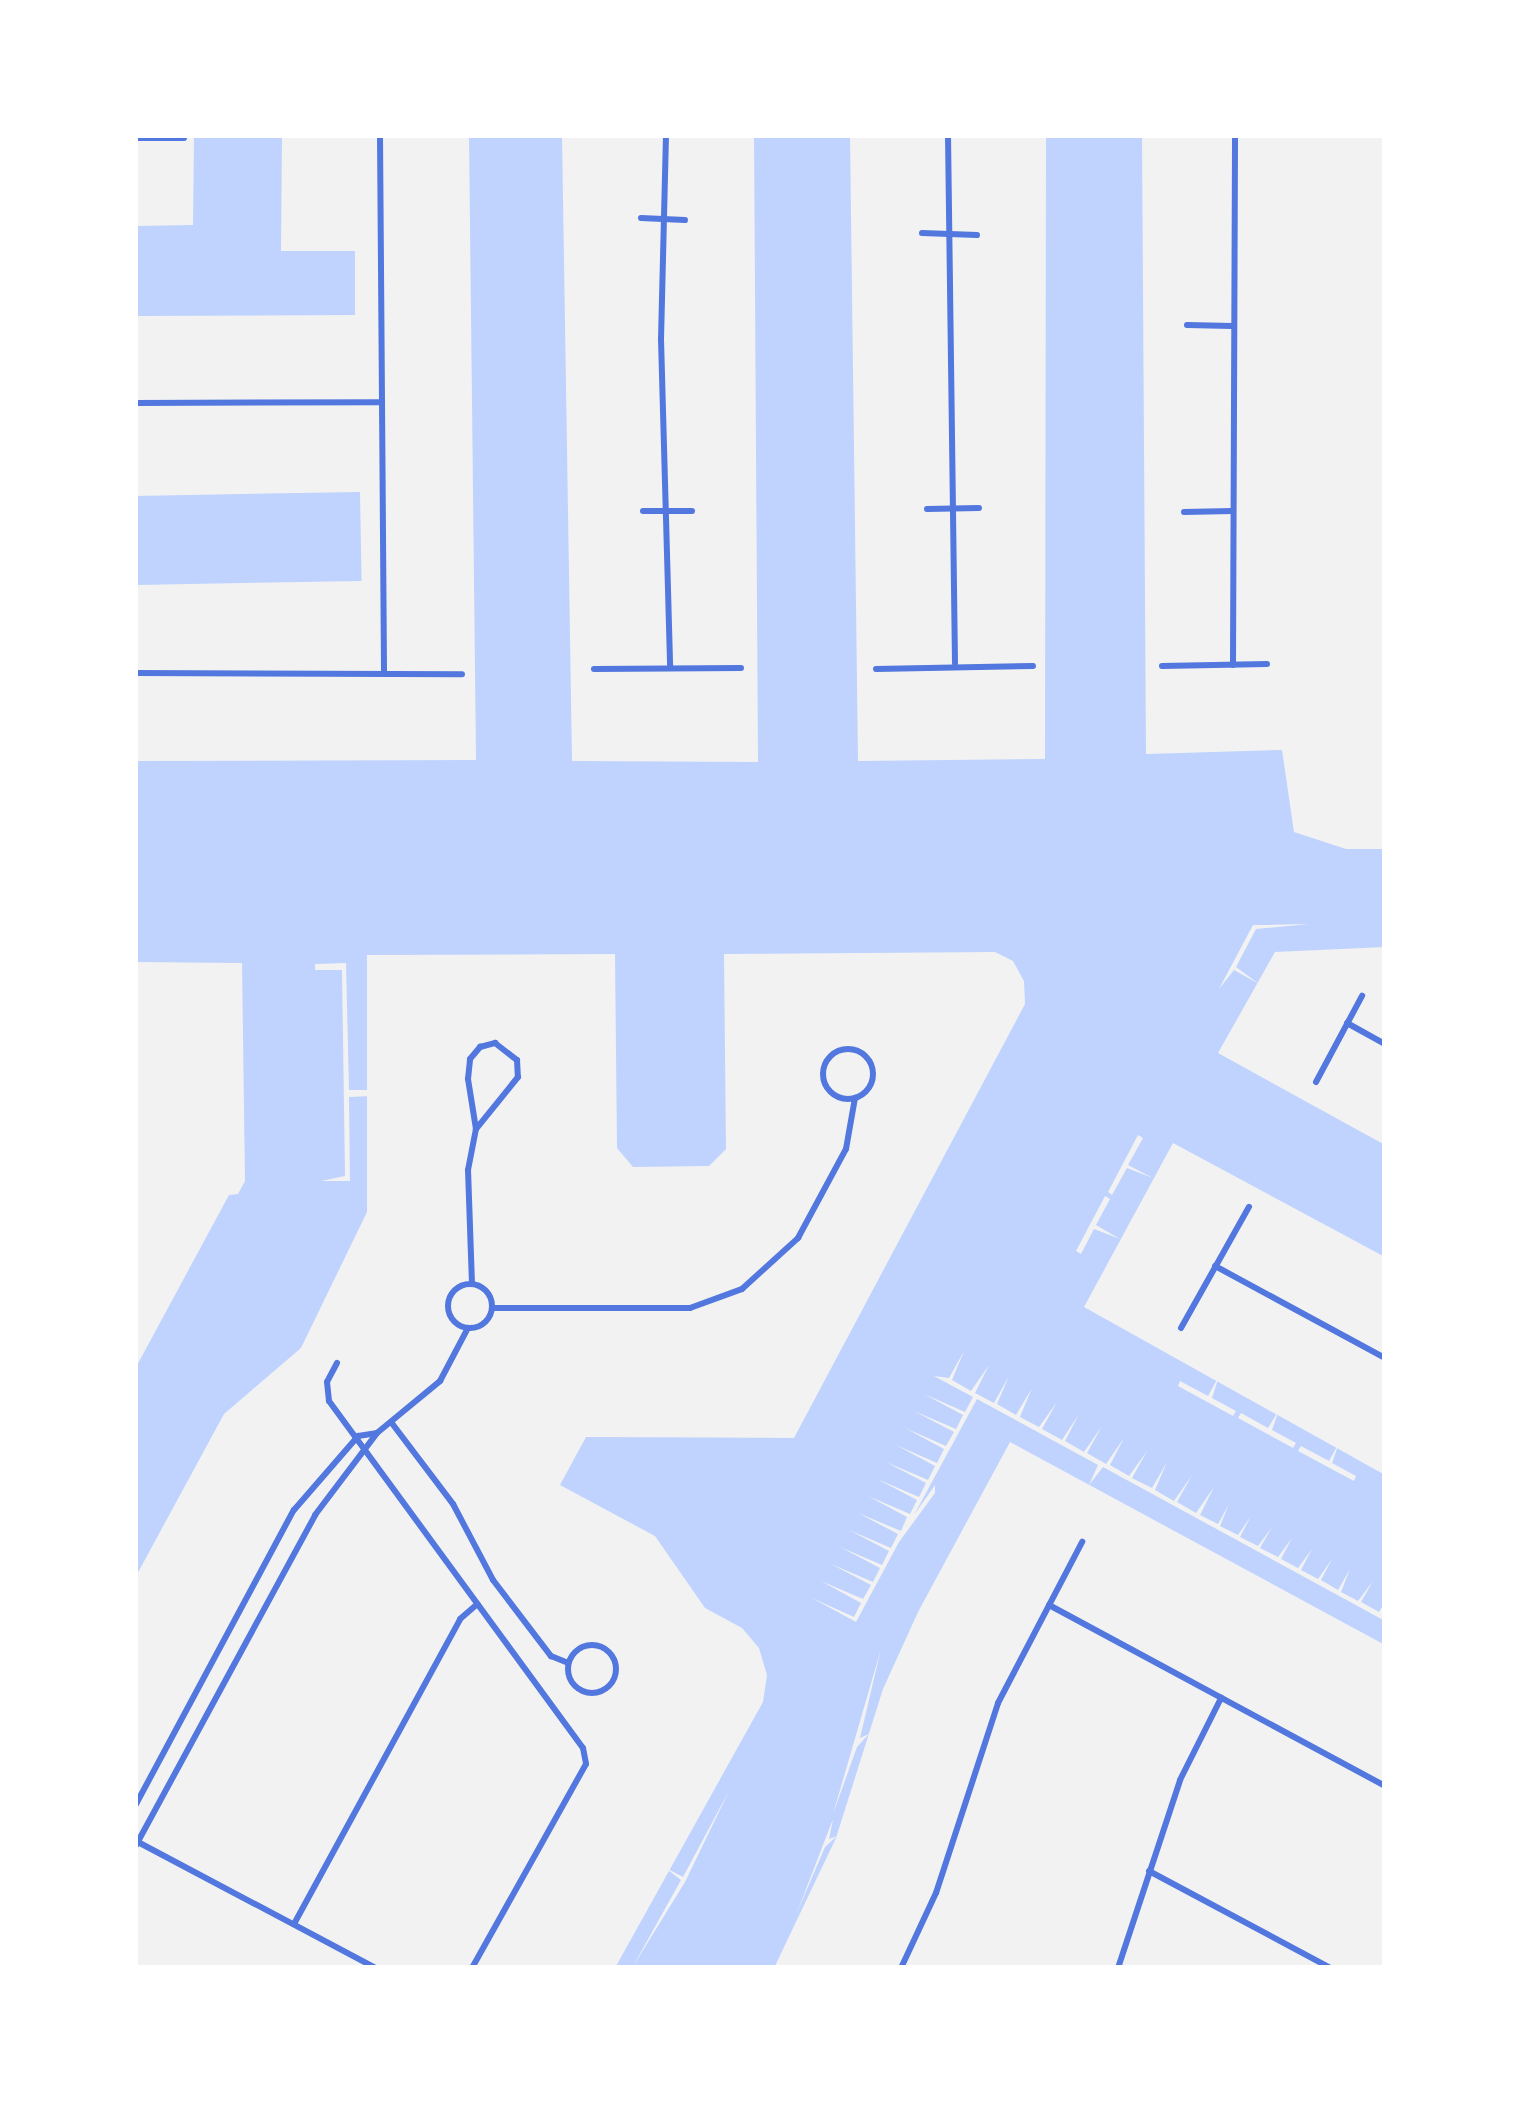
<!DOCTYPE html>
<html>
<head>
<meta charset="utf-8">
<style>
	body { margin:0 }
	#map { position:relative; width:1520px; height:2103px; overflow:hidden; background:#f2f2f2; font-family:Montserrat,sans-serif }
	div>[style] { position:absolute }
	.water>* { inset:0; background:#bfd3fe; transform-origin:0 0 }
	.pier>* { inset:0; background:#f2f2f2 }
	.minor>* { height:6px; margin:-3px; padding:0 3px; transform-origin:3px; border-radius:3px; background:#5277de }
	.minor>.ring { margin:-3px; padding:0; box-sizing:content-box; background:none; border:6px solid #5277de; border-radius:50% }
	span { translate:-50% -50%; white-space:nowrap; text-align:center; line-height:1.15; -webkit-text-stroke:10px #fff; paint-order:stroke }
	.frame { position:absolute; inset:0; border:138px solid #fff; pointer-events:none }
</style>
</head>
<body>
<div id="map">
	<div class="water">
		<i style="clip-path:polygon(194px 135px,282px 135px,281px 251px,355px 251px,355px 315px,135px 316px,135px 226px,193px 225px)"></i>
		<i style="clip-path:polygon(469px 135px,562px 135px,572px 761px,758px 762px,754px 135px,850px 135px,858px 761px,1045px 759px,1046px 135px,1142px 135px,1146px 754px,1282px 750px,1294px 832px,1346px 849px,1385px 849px,1385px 947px,1275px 952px,1218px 1053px,1385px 1145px,1385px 1257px,1173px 1143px,1084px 1307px,1385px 1475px,1385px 1645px,1010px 1442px,918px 1612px,883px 1689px,836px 1838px,774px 1968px,615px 1968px,763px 1702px,767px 1675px,759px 1648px,742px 1628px,705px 1608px,655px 1536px,560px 1485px,586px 1437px,794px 1438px,1025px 1004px,1024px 981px,1013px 961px,995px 952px,724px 954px,726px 1149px,709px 1166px,633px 1167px,617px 1148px,615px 954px,367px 955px,367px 1212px,301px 1348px,224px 1414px,135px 1578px,135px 1369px,229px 1195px,238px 1194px,245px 1181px,242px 963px,135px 962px,135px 761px,476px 760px)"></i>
		<i style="left:360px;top:492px;width:89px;height:225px;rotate:89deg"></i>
	</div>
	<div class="pier">
		<i style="clip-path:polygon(1309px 924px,1256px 929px,1236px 967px,1259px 984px,1234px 970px,1219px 989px,1253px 925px)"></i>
		<i style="clip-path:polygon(346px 963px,349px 1090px,372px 1090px,372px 1096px,349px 1097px,350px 1181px,321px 1181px,345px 1176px,342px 970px,315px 970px,315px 964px)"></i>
		<i style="clip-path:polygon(1138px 1135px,1143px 1138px,1128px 1165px,1153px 1178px,1127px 1168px,1112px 1195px,1108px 1192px)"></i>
		<i style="clip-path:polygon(1105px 1196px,1110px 1199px,1096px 1225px,1120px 1239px,1094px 1229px,1081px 1254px,1076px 1251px)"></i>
		<i style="clip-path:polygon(964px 1351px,952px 1380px,971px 1391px,989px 1365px,975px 1393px,994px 1403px,1009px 1376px,997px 1404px,1016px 1415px,1032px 1388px,1020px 1417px,1039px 1427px,1057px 1402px,1042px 1429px,1062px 1440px,1079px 1414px,1065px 1441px,1084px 1452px,1102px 1426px,1087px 1453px,1106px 1464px,1124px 1438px,1110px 1465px,1129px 1476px,1147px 1451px,1132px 1478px,1152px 1488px,1167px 1462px,1155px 1490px,1174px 1501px,1192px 1475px,1177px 1502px,1196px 1513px,1214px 1487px,1200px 1515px,1218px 1524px,1229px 1504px,1220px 1526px,1238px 1535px,1251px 1516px,1240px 1537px,1258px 1546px,1272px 1527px,1260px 1548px,1278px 1557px,1292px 1538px,1281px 1559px,1298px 1568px,1312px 1549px,1301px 1570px,1318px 1579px,1332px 1559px,1321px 1580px,1338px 1590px,1350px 1569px,1341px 1592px,1358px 1601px,1373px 1581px,1361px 1602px,1379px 1612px,1385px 1602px,1385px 1621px,1103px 1467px,1089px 1485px,1098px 1465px,977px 1399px,914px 1515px,935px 1485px,935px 1493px,899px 1542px,856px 1622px,812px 1598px,854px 1617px,861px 1603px,821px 1581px,863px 1599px,871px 1585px,831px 1564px,873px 1582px,880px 1568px,840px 1547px,882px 1565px,889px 1551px,849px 1530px,891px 1548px,898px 1534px,858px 1513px,901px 1531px,907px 1517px,868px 1496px,910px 1514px,917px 1500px,877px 1479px,919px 1497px,926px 1483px,886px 1462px,928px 1480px,935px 1466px,896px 1445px,937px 1463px,944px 1449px,905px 1428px,946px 1446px,954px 1432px,914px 1411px,956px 1429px,963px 1415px,924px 1394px,965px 1412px,973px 1397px,934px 1376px,949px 1378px)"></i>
		<i style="clip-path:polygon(1219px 1376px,1212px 1398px,1236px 1411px,1233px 1416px,1178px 1386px,1180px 1381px,1208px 1396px)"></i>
		<i style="clip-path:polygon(1279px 1410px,1272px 1430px,1296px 1443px,1293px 1448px,1238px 1418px,1241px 1413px,1268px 1428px)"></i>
		<i style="clip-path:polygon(1339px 1443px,1332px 1463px,1356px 1476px,1354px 1481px,1298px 1451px,1301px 1446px,1329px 1461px)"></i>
		<i style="clip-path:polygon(881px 1649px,860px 1738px,869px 1734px,857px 1747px,833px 1814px)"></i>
		<i style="clip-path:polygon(730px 1789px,685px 1882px,632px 1968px,681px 1880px,664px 1867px,683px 1877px)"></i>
		<i style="clip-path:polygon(833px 1819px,829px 1839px,837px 1836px,825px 1847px,796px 1915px)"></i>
	</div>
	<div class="minor">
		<i style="left:380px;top:135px;width:537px;rotate:89.57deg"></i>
		<i style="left:666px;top:135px;width:204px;rotate:91.4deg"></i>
		<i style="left:661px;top:339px;width:329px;rotate:88.4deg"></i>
		<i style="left:948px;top:135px;width:528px;rotate:89.24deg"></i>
		<i style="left:135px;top:138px;width:49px"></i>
		<i style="left:641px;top:218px;width:44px;rotate:2.6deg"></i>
		<i style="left:922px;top:233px;width:55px;rotate:2.1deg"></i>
		<i style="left:1187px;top:325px;width:45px;rotate:1.3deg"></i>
		<i style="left:135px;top:403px;width:247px;rotate:-0.2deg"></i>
		<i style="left:927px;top:509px;width:52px;rotate:-1.1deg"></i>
		<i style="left:643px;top:511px;width:49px"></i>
		<i style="left:1184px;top:512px;width:49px;rotate:-1.2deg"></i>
		<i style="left:1233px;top:665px;width:530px;rotate:-89.78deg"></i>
		<i style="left:1162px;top:666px;width:105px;rotate:-1.1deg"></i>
		<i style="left:594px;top:669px;width:147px;rotate:-0.4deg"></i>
		<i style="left:876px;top:669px;width:157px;rotate:-1.1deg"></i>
		<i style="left:135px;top:673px;width:327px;rotate:0.2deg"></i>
		<i style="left:1347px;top:1023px;width:43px;rotate:28.9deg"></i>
		<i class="ring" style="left:823px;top:1049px;width:44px;height:44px"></i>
		<i style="left:1316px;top:1082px;width:98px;rotate:-61.9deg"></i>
		<i style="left:1215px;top:1266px;width:193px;rotate:28.4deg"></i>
		<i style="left:472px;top:1284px;width:114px;rotate:-92deg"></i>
		<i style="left:468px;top:1170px;width:42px;rotate:-79deg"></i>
		<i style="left:476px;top:1129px;width:51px;rotate:-99.1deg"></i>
		<i style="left:468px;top:1079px;width:20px;rotate:-84deg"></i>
		<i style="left:470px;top:1059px;width:16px;rotate:-50deg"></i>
		<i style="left:480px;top:1047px;width:16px;rotate:-15deg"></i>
		<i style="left:495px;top:1043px;width:28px;rotate:38deg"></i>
		<i style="left:517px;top:1060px;width:17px;rotate:87deg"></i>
		<i style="left:518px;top:1077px;width:67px;rotate:128.9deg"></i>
		<i class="ring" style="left:448px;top:1284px;width:38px;height:38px"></i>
		<i style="left:492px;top:1308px;width:198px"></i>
		<i style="left:690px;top:1308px;width:55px;rotate:-20.1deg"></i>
		<i style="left:742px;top:1289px;width:76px;rotate:-42.3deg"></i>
		<i style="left:798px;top:1238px;width:101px;rotate:-61.7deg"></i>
		<i style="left:846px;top:1149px;width:52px;rotate:-80deg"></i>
		<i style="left:1181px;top:1328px;width:139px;rotate:-60.7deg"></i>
		<i style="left:337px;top:1363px;width:21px;rotate:118deg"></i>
		<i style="left:327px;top:1382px;width:19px;rotate:84deg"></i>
		<i style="left:329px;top:1401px;width:430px;rotate:53.8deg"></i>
		<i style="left:583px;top:1748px;width:16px;rotate:79deg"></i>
		<i style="left:586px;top:1764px;width:234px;rotate:119.2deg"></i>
		<i style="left:391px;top:1422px;width:103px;rotate:52.9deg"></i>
		<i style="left:453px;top:1504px;width:86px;rotate:62.2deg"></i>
		<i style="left:493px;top:1580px;width:96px;rotate:52.7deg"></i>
		<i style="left:551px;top:1656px;width:18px;rotate:22deg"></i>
		<i style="left:1049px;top:1605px;width:382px;rotate:28.3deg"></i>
		<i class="ring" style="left:568px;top:1645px;width:42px;height:42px"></i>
		<i style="left:135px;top:1806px;width:336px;rotate:-61.8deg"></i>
		<i style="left:294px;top:1510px;width:98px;rotate:-49.1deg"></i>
		<i style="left:358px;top:1436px;width:18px;rotate:-9deg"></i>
		<i style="left:136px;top:1841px;width:272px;rotate:27.9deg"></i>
		<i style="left:135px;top:1847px;width:378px;rotate:-61.5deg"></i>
		<i style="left:315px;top:1515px;width:103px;rotate:-52.9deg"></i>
		<i style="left:377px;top:1433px;width:82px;rotate:-39.5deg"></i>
		<i style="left:440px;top:1381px;width:60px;rotate:-62.2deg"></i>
		<i style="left:1149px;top:1871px;width:206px;rotate:28.1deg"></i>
		<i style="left:294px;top:1924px;width:347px;rotate:-61.4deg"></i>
		<i style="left:460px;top:1619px;width:23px;rotate:-41deg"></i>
		<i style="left:901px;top:1968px;width:83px;rotate:-65deg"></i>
		<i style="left:936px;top:1893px;width:200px;rotate:-71.9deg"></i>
		<i style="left:998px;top:1703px;width:182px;rotate:-62.4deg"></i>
		<i style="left:1118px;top:1968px;width:198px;rotate:-71.7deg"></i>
		<i style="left:1180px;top:1780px;width:92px;rotate:-63.4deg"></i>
	</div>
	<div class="frame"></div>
</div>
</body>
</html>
